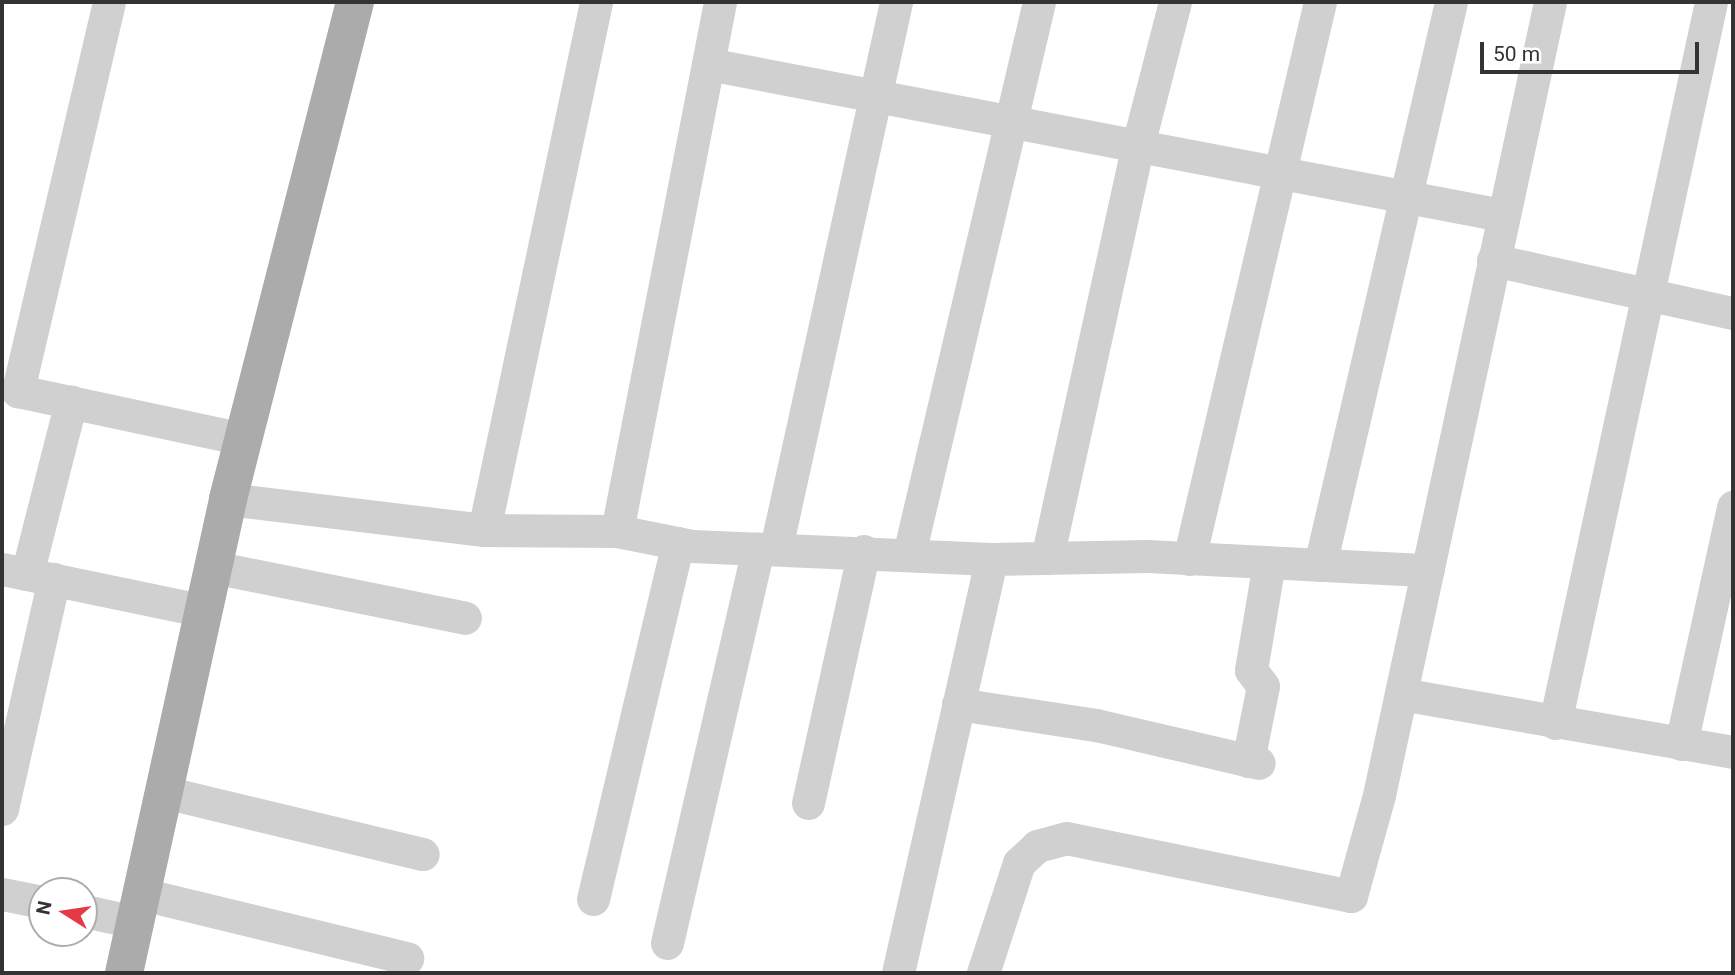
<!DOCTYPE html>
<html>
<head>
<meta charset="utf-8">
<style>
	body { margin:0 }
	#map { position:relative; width:1735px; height:975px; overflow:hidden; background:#fff; font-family:Roboto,sans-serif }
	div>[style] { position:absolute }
	.minor>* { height:33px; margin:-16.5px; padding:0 16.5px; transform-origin:16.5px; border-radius:16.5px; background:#d0d0d0 }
	.primary>* { height:38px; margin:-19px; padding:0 19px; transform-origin:19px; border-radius:19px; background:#ababab }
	span { translate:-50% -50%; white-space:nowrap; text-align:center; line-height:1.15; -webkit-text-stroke:7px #fff; paint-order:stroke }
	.frame { position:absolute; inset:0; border:4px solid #333; pointer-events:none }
	.north { position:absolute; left:28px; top:877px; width:70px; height:70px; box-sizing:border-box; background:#fff; border:2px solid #adadad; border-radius:50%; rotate:282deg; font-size:19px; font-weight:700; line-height:28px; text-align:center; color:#333 }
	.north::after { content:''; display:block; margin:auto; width:24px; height:32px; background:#e63946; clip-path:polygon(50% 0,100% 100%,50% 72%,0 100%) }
	.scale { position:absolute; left:1480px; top:42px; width:219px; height:32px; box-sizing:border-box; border:4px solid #333; border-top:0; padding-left:9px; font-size:21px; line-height:24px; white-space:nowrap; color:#333; -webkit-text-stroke:5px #fff; paint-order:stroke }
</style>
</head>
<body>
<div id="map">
	<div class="minor">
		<i style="left:109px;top:2px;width:400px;rotate:103.2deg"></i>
		<i style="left:18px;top:391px;width:231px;rotate:12deg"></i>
		<i style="left:708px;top:64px;width:808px;rotate:10.77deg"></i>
		<i style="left:1493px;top:260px;width:246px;rotate:12.5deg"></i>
		<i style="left:228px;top:499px;width:258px;rotate:6.9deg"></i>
		<i style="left:484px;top:530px;width:133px;rotate:0.4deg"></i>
		<i style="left:617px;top:531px;width:76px;rotate:11.3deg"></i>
		<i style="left:692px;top:546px;width:299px;rotate:2.5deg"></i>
		<i style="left:991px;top:559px;width:156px;rotate:-1.1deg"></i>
		<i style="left:1147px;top:556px;width:281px;rotate:2.9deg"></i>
		<i style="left:484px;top:530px;width:540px;rotate:-78.02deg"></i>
		<i style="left:617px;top:531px;width:539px;rotate:-78.98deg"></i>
		<i style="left:776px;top:548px;width:559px;rotate:-77.6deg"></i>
		<i style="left:909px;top:554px;width:567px;rotate:-76.75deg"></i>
		<i style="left:1047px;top:558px;width:423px;rotate:-77.6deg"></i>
		<i style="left:1138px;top:145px;width:148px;rotate:-75.5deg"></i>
		<i style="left:1189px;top:559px;width:572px;rotate:-76.77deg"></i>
		<i style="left:1320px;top:565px;width:578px;rotate:-76.9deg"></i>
		<i style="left:213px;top:567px;width:257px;rotate:11.4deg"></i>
		<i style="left:2px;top:569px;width:206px;rotate:11.7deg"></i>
		<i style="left:27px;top:574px;width:178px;rotate:-75.7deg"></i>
		<i style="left:1401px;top:694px;width:337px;rotate:9.9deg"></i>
		<i style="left:958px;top:704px;width:140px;rotate:8.7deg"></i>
		<i style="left:1096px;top:725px;width:167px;rotate:13.1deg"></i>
		<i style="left:1555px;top:723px;width:738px;rotate:-77.79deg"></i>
		<i style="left:1681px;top:744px;width:243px;rotate:-77.6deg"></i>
		<i style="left:1248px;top:761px;width:76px;rotate:-78.7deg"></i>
		<i style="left:1263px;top:686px;width:20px;rotate:-127deg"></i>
		<i style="left:1251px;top:670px;width:109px;rotate:-80.5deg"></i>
		<i style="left:164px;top:792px;width:266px;rotate:13.5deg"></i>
		<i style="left:808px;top:803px;width:258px;rotate:-77.5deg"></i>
		<i style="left:2px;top:809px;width:236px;rotate:-77.3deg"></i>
		<i style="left:2px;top:894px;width:41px;rotate:11.3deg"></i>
		<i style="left:142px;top:894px;width:273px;rotate:13.6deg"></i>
		<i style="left:593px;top:899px;width:366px;rotate:-76.6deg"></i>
		<i style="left:84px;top:911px;width:52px;rotate:12.2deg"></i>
		<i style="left:667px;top:943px;width:405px;rotate:-77deg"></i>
		<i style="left:898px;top:973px;width:424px;rotate:-77.3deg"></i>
		<i style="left:983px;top:973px;width:116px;rotate:-71.9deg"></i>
		<i style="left:1019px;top:863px;width:25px;rotate:-43deg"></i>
		<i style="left:1037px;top:846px;width:30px;rotate:-15deg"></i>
		<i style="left:1066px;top:838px;width:291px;rotate:11.5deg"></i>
		<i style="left:1351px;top:896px;width:105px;rotate:-74.5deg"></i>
		<i style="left:1379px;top:795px;width:811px;rotate:-77.83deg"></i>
	</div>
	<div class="primary">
		<i style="left:124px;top:973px;width:485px;rotate:-77.6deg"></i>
		<i style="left:228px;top:499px;width:513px;rotate:-75.67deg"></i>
	</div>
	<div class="frame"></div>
	<div class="north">N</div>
	<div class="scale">50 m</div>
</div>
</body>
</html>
